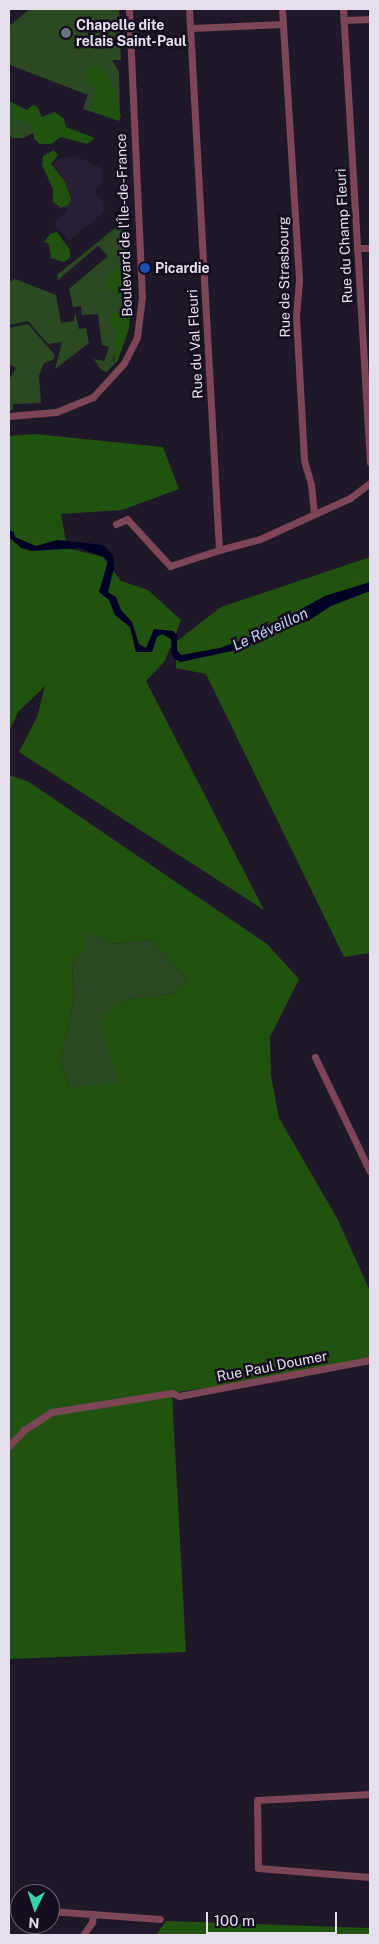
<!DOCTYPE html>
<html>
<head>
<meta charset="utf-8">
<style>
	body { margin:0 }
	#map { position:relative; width:379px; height:1944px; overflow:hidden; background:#1f1828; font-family:"Public Sans",sans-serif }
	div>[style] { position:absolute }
	.built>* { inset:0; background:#291f35 }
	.green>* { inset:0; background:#2c4923 }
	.forest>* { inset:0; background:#225210 }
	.water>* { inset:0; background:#000026 }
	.street>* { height:7px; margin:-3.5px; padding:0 3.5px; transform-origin:3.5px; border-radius:3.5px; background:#7c4656 }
	.dots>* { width:14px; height:14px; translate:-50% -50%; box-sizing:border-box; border:2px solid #150e1e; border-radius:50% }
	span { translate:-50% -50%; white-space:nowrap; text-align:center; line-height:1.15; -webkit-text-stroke:5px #150e1e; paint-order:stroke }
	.poi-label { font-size:14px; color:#e4dfeb; font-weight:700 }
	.left { translate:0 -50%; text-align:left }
	.street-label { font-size:14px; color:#e4dfeb }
	.water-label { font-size:15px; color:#bfd1f7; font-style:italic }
	.frame { position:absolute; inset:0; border:10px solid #e4dfeb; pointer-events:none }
	.north { position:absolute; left:10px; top:1884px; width:50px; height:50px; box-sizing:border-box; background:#150e1e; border:1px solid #686270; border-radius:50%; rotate:184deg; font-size:14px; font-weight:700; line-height:20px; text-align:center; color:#e4dfeb }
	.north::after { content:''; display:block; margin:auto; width:18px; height:22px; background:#36d4a7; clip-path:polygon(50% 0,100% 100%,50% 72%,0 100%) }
	.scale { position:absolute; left:206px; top:1912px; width:131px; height:22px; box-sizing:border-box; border:2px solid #e4dfeb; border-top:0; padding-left:6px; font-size:15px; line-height:18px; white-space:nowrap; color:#e4dfeb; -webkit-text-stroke:4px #150e1e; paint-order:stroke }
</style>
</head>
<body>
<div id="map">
	<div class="built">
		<i style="clip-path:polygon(76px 156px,101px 168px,102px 184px,94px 191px,105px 203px,101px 207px,105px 211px,69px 241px,54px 223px,68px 211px,62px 204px,52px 166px,57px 159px)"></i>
	</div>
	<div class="green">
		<i style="clip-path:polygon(30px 9px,119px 9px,121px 60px,112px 60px,119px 72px,120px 121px,83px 109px,88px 95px,10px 65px,9px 26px)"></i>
		<i style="clip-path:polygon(12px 114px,36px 121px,35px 132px,23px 138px,12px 138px,9px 134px)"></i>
		<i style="clip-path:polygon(125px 220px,128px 317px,113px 358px,114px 364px,107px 372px,101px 370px,94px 359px,104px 361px,109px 347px,102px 345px,98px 314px,82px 315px,81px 306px,73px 307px,69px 289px,108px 256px,98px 246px,58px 280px,57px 275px)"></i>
		<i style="clip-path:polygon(15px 279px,56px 295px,61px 323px,74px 321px,75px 312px,79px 329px,86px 328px,89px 343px,55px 369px,62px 342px,48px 344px,28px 321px,9px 325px,9px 282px)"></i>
		<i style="clip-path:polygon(28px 324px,55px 355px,53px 360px,44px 363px,39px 376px,41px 403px,13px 404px,13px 410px,9px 411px,9px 380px,16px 368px,9px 364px,9px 328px)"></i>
		<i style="clip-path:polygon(86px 931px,111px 944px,152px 940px,187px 979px,174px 993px,118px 1001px,118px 1083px,69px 1088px,61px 1059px,74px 999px,72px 965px,83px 952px)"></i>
	</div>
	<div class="forest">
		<i style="clip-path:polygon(102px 64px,115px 91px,121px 118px,115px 120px,92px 110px,96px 90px,86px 80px,89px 68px)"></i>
		<i style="clip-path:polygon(9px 101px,27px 110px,33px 105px,37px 107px,42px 117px,55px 112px,64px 119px,66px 127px,95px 138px,87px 144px,61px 137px,51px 144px,40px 144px,34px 139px,33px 125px,20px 119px,12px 121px,9px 136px)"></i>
		<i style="clip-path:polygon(54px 150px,58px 155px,51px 164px,65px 182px,71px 199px,68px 205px,61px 208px,53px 202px,53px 189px,42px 165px,43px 156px)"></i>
		<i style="clip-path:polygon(57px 232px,70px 250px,70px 258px,64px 262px,51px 258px,49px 244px,44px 242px,50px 234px)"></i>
		<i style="clip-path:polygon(126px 261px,130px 269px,119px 288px,123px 297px,119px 298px,115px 291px,106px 288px,105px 284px,110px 273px,116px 269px,118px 263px)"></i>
		<i style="clip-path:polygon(123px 309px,130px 315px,129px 329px,117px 362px,114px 363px,116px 330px,108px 322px,114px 312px)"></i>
		<i style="clip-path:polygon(35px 434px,163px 447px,179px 489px,122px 510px,61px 514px,67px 548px,103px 557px,121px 581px,148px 590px,181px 620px,165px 661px,146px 681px,264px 910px,19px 752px,37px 717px,45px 686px,18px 712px,9px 732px,9px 436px)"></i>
		<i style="clip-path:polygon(370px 557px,370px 953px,344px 957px,206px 674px,176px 668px,176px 642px,221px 607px)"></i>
		<i style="clip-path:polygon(evenodd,9px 775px,29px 782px,267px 944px,299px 979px,270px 1037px,271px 1076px,279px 1118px,337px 1218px,370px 1291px,370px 1363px,172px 1393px,186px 1652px,9px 1659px,9px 775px,87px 932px,111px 944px,152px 940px,187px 979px,174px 993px,118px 1001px,100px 1022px,118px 1082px,69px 1088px,61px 1059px,74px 999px,72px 965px,83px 952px,87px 932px)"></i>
		<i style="clip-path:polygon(166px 1921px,370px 1928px,370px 1935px,156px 1935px)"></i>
	</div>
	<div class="water">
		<i style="clip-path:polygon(9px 530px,14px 532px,15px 537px,36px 546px,57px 540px,103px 545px,113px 555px,114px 568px,108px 592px,116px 597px,121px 610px,132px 622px,139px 644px,146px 648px,154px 629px,173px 631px,177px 635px,177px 650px,181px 655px,220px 648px,248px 638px,325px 596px,370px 582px,370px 591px,331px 606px,308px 621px,275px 631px,241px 649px,181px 662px,174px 659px,172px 653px,171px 639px,162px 634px,157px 637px,152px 652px,136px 652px,130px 627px,115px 615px,109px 600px,99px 592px,108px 561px,104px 557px,79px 548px,32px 551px,21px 548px,9px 537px)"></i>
	</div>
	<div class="street">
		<i style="left:282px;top:9px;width:273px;rotate:86.4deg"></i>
		<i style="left:299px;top:281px;width:35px;rotate:95deg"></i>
		<i style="left:296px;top:316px;width:144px;rotate:86.8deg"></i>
		<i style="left:304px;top:460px;width:26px;rotate:74deg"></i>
		<i style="left:311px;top:485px;width:29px;rotate:84deg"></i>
		<i style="left:343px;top:9px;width:454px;rotate:86.6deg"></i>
		<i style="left:344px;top:20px;width:26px;rotate:-2deg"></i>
		<i style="left:191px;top:28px;width:92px;rotate:-2.5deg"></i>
		<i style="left:357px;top:248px;width:13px"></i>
		<i style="left:9px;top:416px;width:47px;rotate:-4.9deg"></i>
		<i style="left:56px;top:412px;width:40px;rotate:-22deg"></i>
		<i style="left:93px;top:397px;width:46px;rotate:-47.6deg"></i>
		<i style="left:124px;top:363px;width:29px;rotate:-63deg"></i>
		<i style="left:137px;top:337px;width:40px;rotate:-82.9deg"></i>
		<i style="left:142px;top:297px;width:288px;rotate:-92.6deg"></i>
		<i style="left:116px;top:524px;width:12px;rotate:-24deg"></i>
		<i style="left:127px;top:519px;width:64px;rotate:47.5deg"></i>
		<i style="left:170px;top:566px;width:52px;rotate:-18.1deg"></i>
		<i style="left:219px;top:550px;width:542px;rotate:-93.17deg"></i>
		<i style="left:219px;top:550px;width:42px;rotate:-15deg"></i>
		<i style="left:260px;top:539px;width:99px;rotate:-24.5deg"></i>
		<i style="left:350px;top:498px;width:25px;rotate:-37deg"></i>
		<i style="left:315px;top:1057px;width:127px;rotate:64.4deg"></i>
		<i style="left:9px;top:1446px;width:22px;rotate:-47deg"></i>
		<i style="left:24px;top:1430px;width:33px;rotate:-33deg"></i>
		<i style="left:52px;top:1412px;width:121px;rotate:-9deg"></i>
		<i style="left:172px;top:1393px;width:8px;rotate:23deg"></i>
		<i style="left:179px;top:1396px;width:194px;rotate:-10.7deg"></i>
		<i style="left:370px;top:1794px;width:113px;rotate:177deg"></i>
		<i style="left:257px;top:1800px;width:68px;rotate:89.2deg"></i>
		<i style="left:258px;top:1868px;width:112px;rotate:4.6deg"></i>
		<i style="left:9px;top:1908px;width:11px;rotate:5deg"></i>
		<i style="left:50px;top:1911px;width:110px;rotate:4.2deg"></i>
		<i style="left:83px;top:1935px;width:16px;rotate:-55deg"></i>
		<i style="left:92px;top:1922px;width:8px;rotate:-83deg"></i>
	</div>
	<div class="dots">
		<i style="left:66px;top:33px;background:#6b7280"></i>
		<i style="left:145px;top:268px;background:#1a4fb4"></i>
	</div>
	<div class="poi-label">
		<span class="left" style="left:76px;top:33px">Chapelle dite<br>relais Saint-Paul</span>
		<span class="left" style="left:155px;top:268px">Picardie</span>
	</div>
	<div class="street-label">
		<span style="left:124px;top:225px;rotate:-92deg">Boulevard de l'Île-de-France</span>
		<span style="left:344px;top:236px;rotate:-93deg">Rue du Champ Fleuri</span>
		<span style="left:284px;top:277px;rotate:-91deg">Rue de Strasbourg</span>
		<span style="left:195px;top:344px;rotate:-93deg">Rue du Val Fleuri</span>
		<span style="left:272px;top:1366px;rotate:-11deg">Rue Paul Doumer</span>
	</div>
	<div class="water-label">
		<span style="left:270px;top:629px;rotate:-25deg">Le Réveillon</span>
	</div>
	<div class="frame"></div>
	<div class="north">N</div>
	<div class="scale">100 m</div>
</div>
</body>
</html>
